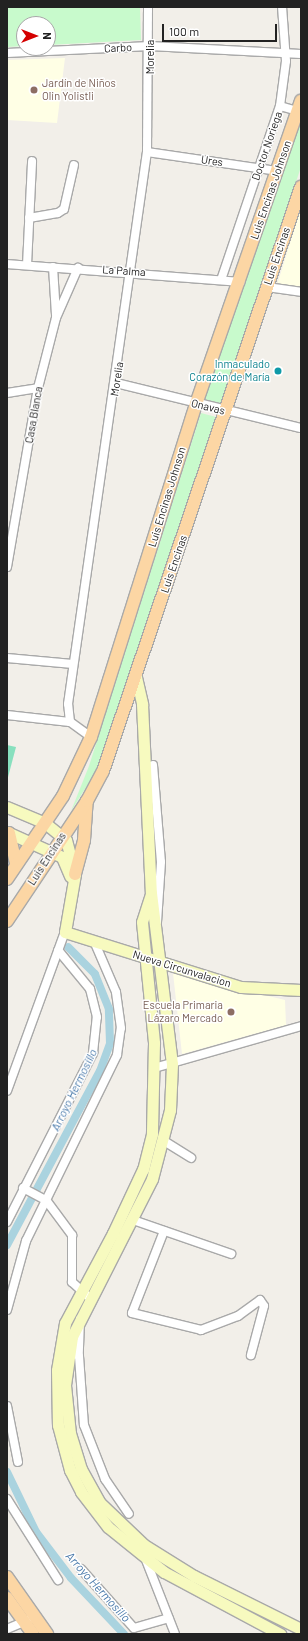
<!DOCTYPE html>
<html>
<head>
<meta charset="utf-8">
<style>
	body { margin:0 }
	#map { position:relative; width:308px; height:1641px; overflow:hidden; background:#f2efe9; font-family:Barlow,sans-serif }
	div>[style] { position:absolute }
	.education>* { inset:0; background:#ffffe5 }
	.park>* { inset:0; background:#c8facc }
	.pitch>* { inset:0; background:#88e0be }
	.canal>* { height:8px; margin:-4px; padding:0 4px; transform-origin:4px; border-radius:4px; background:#aad3df }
	.roads { filter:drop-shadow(1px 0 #a9a9a9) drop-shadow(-1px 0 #a9a9a9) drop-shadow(0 1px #a9a9a9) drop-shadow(0 -1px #a9a9a9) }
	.street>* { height:8px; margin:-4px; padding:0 4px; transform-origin:4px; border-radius:4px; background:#fff }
	.secondary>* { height:11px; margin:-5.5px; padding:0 5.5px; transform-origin:5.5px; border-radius:5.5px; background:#f7fabf }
	.primary>* { height:12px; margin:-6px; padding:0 6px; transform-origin:6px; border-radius:6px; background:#fcd6a4 }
	.dots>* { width:11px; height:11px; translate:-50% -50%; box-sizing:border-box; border:2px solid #fff; border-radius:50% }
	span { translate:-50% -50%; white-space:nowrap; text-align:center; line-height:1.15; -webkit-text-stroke:3px #fff; paint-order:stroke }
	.street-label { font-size:11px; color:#222 }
	.education-label { font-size:11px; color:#785e54 }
	.left { translate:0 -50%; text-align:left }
	.right { translate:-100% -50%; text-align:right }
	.culture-label { font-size:11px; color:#0d838f }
	.water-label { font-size:12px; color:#4a7aab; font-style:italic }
	.frame { position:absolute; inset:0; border:8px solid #222; pointer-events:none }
	.north { position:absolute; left:16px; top:16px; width:40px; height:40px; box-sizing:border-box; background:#fff; border:1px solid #a7a7a7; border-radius:50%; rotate:90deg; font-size:11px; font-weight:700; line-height:16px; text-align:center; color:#222 }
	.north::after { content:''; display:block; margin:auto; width:14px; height:18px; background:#d40000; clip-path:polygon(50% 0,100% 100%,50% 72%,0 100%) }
	.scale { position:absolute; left:162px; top:24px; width:115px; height:18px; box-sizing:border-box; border:2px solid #222; border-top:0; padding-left:5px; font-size:12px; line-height:14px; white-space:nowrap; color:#222; -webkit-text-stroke:3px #fff; paint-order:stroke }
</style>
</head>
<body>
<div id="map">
	<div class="education">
		<i style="clip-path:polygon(65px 58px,57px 123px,7px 120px,7px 60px)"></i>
		<i style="clip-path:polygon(301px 208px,301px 288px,277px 285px)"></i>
		<i style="clip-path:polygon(173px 973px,285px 1000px,286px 1025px,182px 1054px)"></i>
	</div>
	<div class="park">
		<i style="clip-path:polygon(7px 7px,140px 7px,141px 40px,48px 45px,48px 24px,24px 24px,24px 46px,7px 47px)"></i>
		<i style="clip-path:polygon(301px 113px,301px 167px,221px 404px,204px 399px)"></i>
		<i style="clip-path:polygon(201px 413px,216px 417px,97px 770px,71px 811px,89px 766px)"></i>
	</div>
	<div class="pitch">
		<i style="clip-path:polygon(7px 745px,16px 747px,7px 781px)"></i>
	</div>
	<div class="canal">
		<i style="left:7px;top:1245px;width:197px;rotate:-61.9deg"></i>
		<i style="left:100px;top:1071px;width:30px;rotate:-70deg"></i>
		<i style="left:110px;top:1043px;width:34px;rotate:-92deg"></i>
		<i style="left:109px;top:1009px;width:38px;rotate:-112deg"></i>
		<i style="left:95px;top:974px;width:38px;rotate:-135deg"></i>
		<i style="left:7px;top:1472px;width:67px;rotate:64.2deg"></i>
		<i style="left:36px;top:1532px;width:58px;rotate:52.7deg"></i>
		<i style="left:71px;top:1578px;width:77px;rotate:46.6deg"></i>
	</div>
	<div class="roads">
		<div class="street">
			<i style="left:7px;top:53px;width:143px;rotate:-2.8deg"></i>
			<i style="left:150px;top:46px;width:151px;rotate:3deg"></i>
			<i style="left:280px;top:106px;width:19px;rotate:16deg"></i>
			<i style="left:147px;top:152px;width:131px;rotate:8.3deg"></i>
			<i style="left:29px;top:218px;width:29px;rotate:-10deg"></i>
			<i style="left:58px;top:213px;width:7px;rotate:-34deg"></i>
			<i style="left:64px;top:209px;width:45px;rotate:-77.2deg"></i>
			<i style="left:7px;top:264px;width:234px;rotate:4.4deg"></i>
			<i style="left:27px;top:265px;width:104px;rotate:-87.2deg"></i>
			<i style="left:53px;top:267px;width:48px;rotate:86.4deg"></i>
			<i style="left:221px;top:280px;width:184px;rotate:-71.3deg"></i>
			<i style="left:280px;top:106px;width:45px;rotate:-82.4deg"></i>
			<i style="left:286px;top:61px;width:54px;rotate:-94.2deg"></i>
			<i style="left:267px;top:287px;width:34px;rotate:8deg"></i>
			<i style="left:116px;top:383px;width:190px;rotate:13.7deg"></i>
			<i style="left:7px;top:393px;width:31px;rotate:-9deg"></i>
			<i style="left:7px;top:567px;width:182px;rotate:-80.2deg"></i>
			<i style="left:38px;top:388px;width:72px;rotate:-75.6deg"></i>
			<i style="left:56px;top:318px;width:55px;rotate:-66.3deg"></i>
			<i style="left:7px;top:658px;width:66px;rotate:5.2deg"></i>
			<i style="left:7px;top:715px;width:63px;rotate:6.3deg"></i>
			<i style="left:91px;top:737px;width:26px;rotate:-144deg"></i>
			<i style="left:70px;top:722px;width:18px;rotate:-96deg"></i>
			<i style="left:68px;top:704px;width:558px;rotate:-81.86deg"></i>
			<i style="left:147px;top:152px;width:145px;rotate:-89.6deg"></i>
			<i style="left:153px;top:765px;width:97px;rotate:85.3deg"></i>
			<i style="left:161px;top:862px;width:60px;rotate:93.8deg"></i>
			<i style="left:154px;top:1068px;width:153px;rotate:-15.9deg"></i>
			<i style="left:7px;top:1091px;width:169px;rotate:-70deg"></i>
			<i style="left:164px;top:1141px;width:32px;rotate:32deg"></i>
			<i style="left:23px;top:1188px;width:26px;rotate:28deg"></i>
			<i style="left:46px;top:1200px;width:44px;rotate:53.4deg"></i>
			<i style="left:72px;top:1235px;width:47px;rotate:90deg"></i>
			<i style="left:72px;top:1282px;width:24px;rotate:42deg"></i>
			<i style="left:133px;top:1220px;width:104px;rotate:19.1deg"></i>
			<i style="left:7px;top:1222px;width:190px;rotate:-63deg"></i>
			<i style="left:93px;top:1053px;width:36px;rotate:-84deg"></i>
			<i style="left:97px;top:1017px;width:29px;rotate:-104deg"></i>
			<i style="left:90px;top:989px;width:50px;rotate:-129.4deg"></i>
			<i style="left:164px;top:1231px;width:88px;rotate:111.3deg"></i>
			<i style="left:132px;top:1313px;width:71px;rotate:13.8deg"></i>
			<i style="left:201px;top:1330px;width:40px;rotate:-21deg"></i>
			<i style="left:238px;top:1316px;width:27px;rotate:-36deg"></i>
			<i style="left:260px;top:1300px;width:7px;rotate:56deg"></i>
			<i style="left:264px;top:1306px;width:51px;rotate:104.9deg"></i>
			<i style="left:7px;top:1310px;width:72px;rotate:-74.6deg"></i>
			<i style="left:26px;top:1241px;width:207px;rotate:-63.9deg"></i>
			<i style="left:117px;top:1055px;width:27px;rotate:-82deg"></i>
			<i style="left:121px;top:1028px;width:36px;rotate:-98deg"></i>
			<i style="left:116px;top:992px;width:56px;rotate:-113.3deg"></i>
			<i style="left:80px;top:1319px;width:37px;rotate:92deg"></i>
			<i style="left:79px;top:1356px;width:69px;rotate:85.9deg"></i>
			<i style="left:84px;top:1425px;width:58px;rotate:68.7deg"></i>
			<i style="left:105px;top:1479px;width:42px;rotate:55.6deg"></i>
			<i style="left:7px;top:1406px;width:57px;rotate:78.9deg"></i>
			<i style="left:7px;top:1499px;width:96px;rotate:57.8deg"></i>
			<i style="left:146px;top:1560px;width:79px;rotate:68.6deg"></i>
			<i style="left:81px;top:1569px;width:79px;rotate:48.1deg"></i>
			<i style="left:134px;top:1628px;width:36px;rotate:-16deg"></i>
			<i style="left:7px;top:1629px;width:23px;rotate:-23deg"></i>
		</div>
		<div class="secondary">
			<i style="left:136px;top:677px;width:28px;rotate:77deg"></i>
			<i style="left:142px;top:704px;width:189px;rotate:87.3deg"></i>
			<i style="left:151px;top:893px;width:172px;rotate:83deg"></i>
			<i style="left:172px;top:1064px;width:46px;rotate:92.5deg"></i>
			<i style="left:170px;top:1110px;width:71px;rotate:104.6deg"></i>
			<i style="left:152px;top:1179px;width:177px;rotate:116.9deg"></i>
			<i style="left:72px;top:1337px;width:49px;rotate:98.3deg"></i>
			<i style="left:65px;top:1385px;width:48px;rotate:84.1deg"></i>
			<i style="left:70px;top:1433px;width:38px;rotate:73deg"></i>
			<i style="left:81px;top:1469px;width:38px;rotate:61deg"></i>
			<i style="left:99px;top:1502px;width:62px;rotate:43.7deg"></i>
			<i style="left:144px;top:1545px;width:59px;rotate:31.8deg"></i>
			<i style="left:194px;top:1576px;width:119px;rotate:26.4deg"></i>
			<i style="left:7px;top:807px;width:41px;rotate:22.8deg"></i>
			<i style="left:45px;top:823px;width:27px;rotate:39deg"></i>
			<i style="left:66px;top:840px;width:35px;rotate:75deg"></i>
			<i style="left:75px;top:874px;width:59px;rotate:99.8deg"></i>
			<i style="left:65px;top:932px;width:184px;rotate:17.4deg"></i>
			<i style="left:241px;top:987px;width:60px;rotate:2.9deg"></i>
			<i style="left:7px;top:832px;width:60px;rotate:24.4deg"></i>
			<i style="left:62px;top:857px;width:21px;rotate:67deg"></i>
			<i style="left:151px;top:894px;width:29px;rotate:108deg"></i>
			<i style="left:142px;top:922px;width:122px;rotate:84.3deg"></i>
			<i style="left:154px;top:1043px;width:91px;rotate:91.3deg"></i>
			<i style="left:152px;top:1134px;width:36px;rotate:104deg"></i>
			<i style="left:143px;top:1169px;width:71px;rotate:115.1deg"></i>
			<i style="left:113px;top:1233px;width:102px;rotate:118.1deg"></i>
			<i style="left:65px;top:1323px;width:48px;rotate:99.7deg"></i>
			<i style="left:57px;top:1370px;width:55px;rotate:89deg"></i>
			<i style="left:58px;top:1425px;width:47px;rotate:75.1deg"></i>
			<i style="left:70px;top:1470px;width:25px;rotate:63deg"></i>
			<i style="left:81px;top:1492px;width:44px;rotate:52.4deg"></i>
			<i style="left:108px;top:1527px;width:72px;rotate:38.8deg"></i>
			<i style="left:164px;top:1572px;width:132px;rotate:28.1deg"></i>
		</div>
		<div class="primary">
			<i style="left:9px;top:833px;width:32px;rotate:77deg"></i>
			<i style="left:75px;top:874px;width:35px;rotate:-75deg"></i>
			<i style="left:84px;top:840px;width:39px;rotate:-86deg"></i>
			<i style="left:7px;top:879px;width:100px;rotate:-56deg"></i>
			<i style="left:63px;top:796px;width:65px;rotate:-64.6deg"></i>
			<i style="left:91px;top:737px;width:349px;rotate:-72.5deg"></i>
			<i style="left:196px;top:404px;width:321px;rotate:-70.9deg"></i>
			<i style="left:7px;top:921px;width:144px;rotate:-56.3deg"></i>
			<i style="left:87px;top:801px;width:34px;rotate:-62deg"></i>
			<i style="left:103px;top:771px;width:617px;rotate:-71.27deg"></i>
			<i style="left:7px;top:1577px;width:70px;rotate:54.9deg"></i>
			<i style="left:7px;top:1598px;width:44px;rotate:54.2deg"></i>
		</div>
	</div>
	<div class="dots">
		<i style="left:34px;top:90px;background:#8d6e63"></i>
		<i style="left:278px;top:371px;background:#0f9aa8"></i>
		<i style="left:231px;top:1012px;background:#8d6e63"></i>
	</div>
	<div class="street-label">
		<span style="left:118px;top:48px;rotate:-3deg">Carbo</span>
		<span style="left:150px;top:57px;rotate:-90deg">Morelia</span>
		<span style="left:267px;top:146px;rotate:-71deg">Doctor Noriega</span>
		<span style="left:212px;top:161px;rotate:9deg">Ures</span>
		<span style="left:271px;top:190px;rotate:-71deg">Luis Encinas Johnson</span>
		<span style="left:277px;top:256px;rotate:-71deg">Luis Encinas</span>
		<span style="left:124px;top:271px;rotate:4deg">La Palma</span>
		<span style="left:117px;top:379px;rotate:-81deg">Morelia</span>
		<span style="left:208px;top:407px;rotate:14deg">Onavas</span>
		<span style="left:34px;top:415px;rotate:-80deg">Casa Blanca</span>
		<span style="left:167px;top:497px;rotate:-73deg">Luis Encinas Johnson</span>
		<span style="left:174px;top:564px;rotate:-71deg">Luis Encinas</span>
		<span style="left:47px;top:859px;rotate:-57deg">Luis Encinas</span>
		<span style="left:182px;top:969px;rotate:17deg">Nueva Circunvalacion</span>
	</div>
	<div class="education-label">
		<span class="left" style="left:42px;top:90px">Jardín de Niños<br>Olin Yolistli</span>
		<span class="right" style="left:223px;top:1012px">Escuela Primaria<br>Lázaro Mercado</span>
	</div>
	<div class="culture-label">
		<span class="right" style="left:270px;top:371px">Inmaculado<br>Corazón de María</span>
	</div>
	<div class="water-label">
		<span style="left:74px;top:1090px;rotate:-64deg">Arroyo Hermosillo</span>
		<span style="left:98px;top:1587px;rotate:48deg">Arroyo Hermosillo</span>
	</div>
	<div class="frame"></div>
	<div class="north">N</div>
	<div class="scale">100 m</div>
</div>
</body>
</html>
